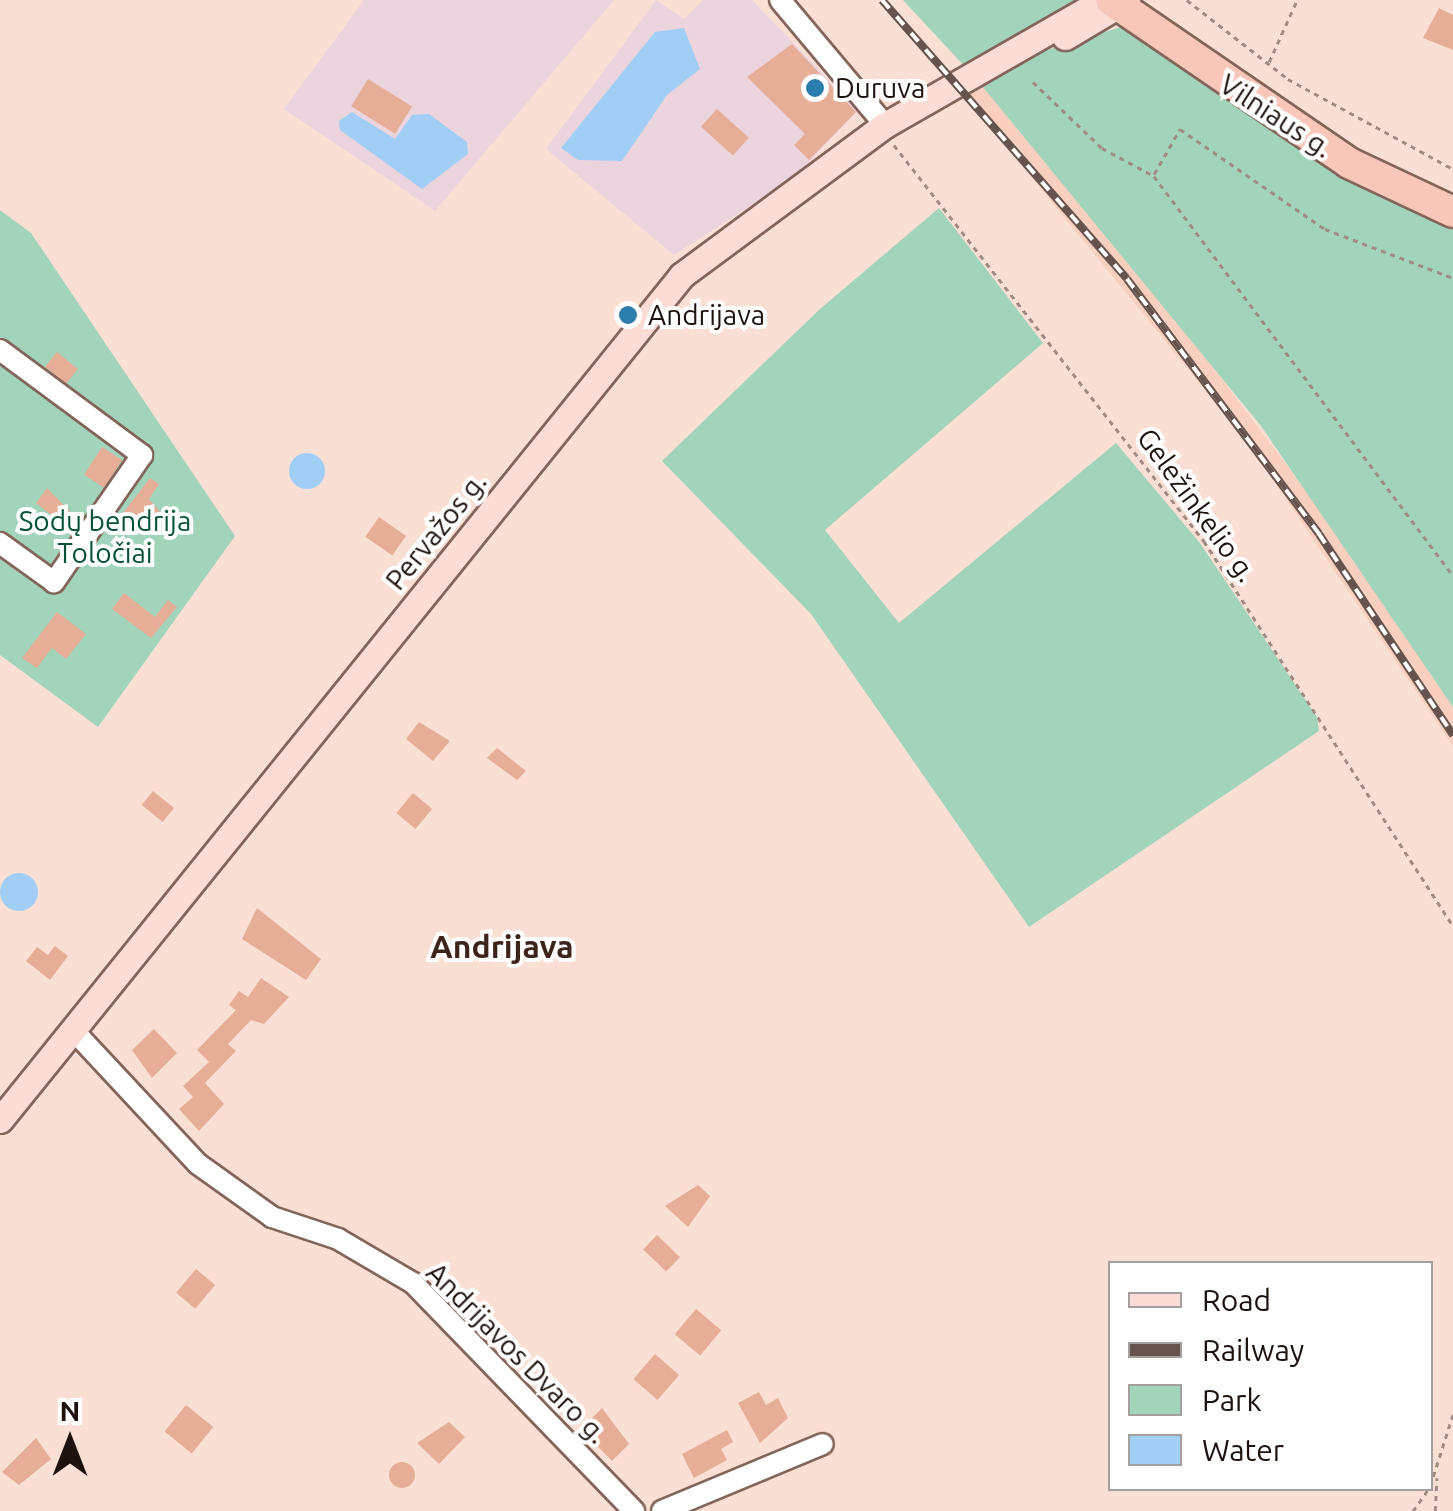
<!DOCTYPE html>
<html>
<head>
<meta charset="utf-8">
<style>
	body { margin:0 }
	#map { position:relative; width:1453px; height:1511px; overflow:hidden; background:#fadfd4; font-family:Ubuntu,sans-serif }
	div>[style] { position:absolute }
	.built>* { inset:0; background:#f9d0bf }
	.industrial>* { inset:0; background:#ecd4df }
	.green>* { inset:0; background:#a1d4bb }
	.water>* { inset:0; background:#a1cef5 }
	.round { border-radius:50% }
	.building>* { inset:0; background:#e6ae97; transform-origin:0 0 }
	.path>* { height:2.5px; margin-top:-1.25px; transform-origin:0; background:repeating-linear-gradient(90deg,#a08c83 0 5px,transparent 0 10px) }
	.roads { filter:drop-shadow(2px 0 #83655a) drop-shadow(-2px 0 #83655a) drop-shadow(0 2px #83655a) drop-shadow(0 -2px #83655a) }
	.minor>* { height:20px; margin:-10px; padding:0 10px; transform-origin:10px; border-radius:10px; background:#fff }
	.major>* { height:25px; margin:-12.5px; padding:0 12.5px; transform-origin:12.5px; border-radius:12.5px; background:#fbddd6 }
	.highway>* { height:30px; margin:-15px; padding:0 15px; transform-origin:15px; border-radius:15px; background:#f8c7ba }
	.rail>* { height:8px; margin-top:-4px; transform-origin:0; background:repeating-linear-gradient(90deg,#fff 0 11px,#64544d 0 22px); box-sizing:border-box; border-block:2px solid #64544d }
	.dots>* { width:28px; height:28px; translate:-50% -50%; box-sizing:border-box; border:5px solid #fff; border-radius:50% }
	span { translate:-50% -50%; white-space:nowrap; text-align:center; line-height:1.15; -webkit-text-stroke:8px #fff; paint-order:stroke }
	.poi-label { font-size:28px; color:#1d120d }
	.left { translate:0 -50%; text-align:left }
	.street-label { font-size:28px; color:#1d120d }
	.park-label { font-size:28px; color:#065339 }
	.quarter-label { font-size:32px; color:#3d241a; font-weight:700 }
	.legend { position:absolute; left:1108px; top:1261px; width:325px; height:230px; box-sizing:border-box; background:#fff; border:2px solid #a5a09e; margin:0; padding:12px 18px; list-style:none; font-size:30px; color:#1d120d }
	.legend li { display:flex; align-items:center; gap:20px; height:50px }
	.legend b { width:50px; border:2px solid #a5a09e }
	.north { position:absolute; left:20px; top:1391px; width:100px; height:100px; -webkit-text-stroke:8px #fff; paint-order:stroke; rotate:0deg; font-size:28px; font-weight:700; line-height:40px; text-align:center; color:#1d120d }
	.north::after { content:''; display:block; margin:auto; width:35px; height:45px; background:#1d120d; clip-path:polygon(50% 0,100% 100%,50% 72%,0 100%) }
</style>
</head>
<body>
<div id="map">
	<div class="built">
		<i style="clip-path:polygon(978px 81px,1139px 269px,1331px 524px,1453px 707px,1453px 746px,1246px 440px,961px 91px)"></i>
	</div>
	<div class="industrial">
		<i style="clip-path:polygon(364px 0,614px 0,435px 211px,284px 109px)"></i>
		<i style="clip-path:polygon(656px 0,684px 19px,703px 0,752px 0,858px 110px,794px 178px,674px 255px,546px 149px)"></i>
	</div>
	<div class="green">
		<i style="clip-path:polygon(903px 0,1077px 0,967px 69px)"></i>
		<i style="clip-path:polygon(1124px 26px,1453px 220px,1453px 707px,1261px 426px,978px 81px,1006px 63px)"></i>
		<i style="clip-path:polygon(939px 208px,1043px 343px,825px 530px,899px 623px,1116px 443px,1200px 543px,1317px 717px,1319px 731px,1029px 927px,811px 614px,662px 461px,820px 309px)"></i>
		<i style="clip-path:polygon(0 210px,31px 233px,235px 536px,98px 727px,0 655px)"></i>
	</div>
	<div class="water">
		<i style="clip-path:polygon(684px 28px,700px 69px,667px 95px,622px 161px,578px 160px,561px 148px,655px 32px)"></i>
		<i style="clip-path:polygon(352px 112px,395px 139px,412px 115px,429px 114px,467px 142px,468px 154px,422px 189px,340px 130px,339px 121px)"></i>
		<i class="round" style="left:289px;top:453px;width:36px;height:36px"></i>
		<i class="round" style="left:0;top:873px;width:38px;height:38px"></i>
	</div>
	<div class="building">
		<i style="clip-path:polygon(1439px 8px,1453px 15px,1453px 50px,1423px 38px)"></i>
		<i style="clip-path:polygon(792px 44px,856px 112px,809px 160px,794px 145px,805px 134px,747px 77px)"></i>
		<i style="left:368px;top:79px;width:52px;height:32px;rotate:32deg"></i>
		<i style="left:717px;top:109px;width:43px;height:24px;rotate:42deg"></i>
		<i style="left:57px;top:352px;width:27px;height:19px;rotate:39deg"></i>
		<i style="left:102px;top:447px;width:24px;height:33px;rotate:33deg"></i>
		<i style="clip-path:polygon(150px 478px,159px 484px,149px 499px,161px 513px,150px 528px,123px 513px)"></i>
		<i style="clip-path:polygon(47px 488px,79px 521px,71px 531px,36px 503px)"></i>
		<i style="left:379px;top:517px;width:33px;height:24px;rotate:35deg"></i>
		<i style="clip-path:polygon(124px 593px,155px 617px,168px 600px,177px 607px,151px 638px,112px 609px)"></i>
		<i style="clip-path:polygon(57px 612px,86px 634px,66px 659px,52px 648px,37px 668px,22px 658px)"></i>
		<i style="clip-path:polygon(419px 722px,450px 741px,433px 761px,406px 739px)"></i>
		<i style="clip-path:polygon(497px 748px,526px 771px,517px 780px,487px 758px)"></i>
		<i style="left:153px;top:791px;width:27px;height:18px;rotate:39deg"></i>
		<i style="left:413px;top:793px;width:25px;height:26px;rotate:40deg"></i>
		<i style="clip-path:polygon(257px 908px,321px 959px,306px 980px,242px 939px)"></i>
		<i style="clip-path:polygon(55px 946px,68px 956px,50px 980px,26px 961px,37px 947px,48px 955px)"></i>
		<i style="clip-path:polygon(261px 978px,289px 997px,264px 1024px,251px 1020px,228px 1044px,236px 1051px,205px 1083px,224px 1104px,199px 1131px,179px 1109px,193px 1097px,183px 1086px,209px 1062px,197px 1050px,236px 1010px,229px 1005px,239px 991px,248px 997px)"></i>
		<i style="clip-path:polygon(154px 1029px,177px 1053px,152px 1078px,132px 1050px)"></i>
		<i style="clip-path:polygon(698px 1185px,710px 1196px,688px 1227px,665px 1206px)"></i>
		<i style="left:657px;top:1235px;width:32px;height:20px;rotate:44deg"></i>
		<i style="left:196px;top:1269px;width:25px;height:31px;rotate:40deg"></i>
		<i style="left:696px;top:1309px;width:33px;height:33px;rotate:40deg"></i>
		<i style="left:655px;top:1354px;width:32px;height:33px;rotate:41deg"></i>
		<i style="clip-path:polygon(759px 1392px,766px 1405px,778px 1398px,788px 1418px,760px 1443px,738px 1403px)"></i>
		<i style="left:186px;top:1405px;width:35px;height:34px;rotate:39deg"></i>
		<i style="clip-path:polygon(602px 1408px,629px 1444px,612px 1461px,581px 1429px)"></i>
		<i style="clip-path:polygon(449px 1422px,465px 1437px,439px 1464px,417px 1443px)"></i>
		<i style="clip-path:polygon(727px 1430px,733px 1442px,721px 1449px,727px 1460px,694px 1478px,682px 1454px)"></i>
		<i style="clip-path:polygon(36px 1438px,51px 1459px,19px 1485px,2px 1472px)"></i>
		<i class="round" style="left:389px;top:1462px;width:26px;height:26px"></i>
	</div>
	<div class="path">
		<i style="left:1187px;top:0;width:128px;rotate:38deg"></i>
		<i style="left:1288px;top:79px;width:188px;rotate:28.6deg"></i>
		<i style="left:1269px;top:62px;width:68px;rotate:-65.7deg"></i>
		<i style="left:1033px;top:82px;width:95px;rotate:43.7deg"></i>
		<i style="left:1102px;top:148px;width:59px;rotate:28.3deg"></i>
		<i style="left:1154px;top:176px;width:499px;rotate:53.2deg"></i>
		<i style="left:894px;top:145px;width:503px;rotate:51.95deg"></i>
		<i style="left:1204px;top:541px;width:459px;rotate:57.1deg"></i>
		<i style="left:1154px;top:174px;width:52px;rotate:-60deg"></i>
		<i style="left:1180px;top:129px;width:176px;rotate:34.6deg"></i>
		<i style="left:1325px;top:229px;width:137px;rotate:20.9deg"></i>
		<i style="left:1430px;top:1486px;width:76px;rotate:-72.3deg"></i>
		<i style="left:1413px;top:1511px;width:28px;rotate:-55deg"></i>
		<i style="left:1435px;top:1511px;width:33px;rotate:-87deg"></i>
	</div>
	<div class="roads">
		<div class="minor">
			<i style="left:780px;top:0;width:163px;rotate:50deg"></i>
			<i style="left:0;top:350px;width:177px;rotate:36.5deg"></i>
			<i style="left:142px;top:455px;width:155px;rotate:124.7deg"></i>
			<i style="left:54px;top:582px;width:67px;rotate:-144.2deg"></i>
			<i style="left:73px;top:1030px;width:183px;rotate:47deg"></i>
			<i style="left:198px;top:1164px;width:91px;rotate:35.6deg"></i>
			<i style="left:272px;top:1217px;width:70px;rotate:18.4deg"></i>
			<i style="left:338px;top:1239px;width:87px;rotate:30.4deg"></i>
			<i style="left:413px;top:1283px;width:318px;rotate:45.9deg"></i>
			<i style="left:662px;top:1511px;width:174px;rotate:-22.6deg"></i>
		</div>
		<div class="major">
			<i style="left:1065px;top:37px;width:72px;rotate:-30.8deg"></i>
			<i style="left:0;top:1120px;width:1086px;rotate:-51.09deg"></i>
			<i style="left:682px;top:275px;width:252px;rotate:-36.5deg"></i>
			<i style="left:885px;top:125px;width:251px;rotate:-29.8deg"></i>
		</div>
		<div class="highway">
			<i style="left:1111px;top:0;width:288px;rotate:34.4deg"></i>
			<i style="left:1349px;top:163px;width:115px;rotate:25.2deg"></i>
		</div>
	</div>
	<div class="rail">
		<i style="left:882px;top:0;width:371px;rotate:48.7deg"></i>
		<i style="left:1127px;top:279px;width:319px;rotate:53deg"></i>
		<i style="left:1319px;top:534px;width:242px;rotate:56.3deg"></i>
	</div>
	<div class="dots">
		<i style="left:815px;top:88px;background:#2c7eaf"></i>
		<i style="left:628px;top:315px;background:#2c7eaf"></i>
	</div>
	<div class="poi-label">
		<span class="left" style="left:835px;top:88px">Duruva</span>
		<span class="left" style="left:648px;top:315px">Andrijava</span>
	</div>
	<div class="street-label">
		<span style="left:1276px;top:116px;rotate:33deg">Vilniaus g.</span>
		<span style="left:1197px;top:505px;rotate:54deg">Geležinkelio g.</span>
		<span style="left:436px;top:531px;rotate:-51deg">Pervažos g.</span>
		<span style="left:517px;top:1353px;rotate:45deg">Andrijavos Dvaro g.</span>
	</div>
	<div class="park-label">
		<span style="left:105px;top:537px">Sodų bendrija<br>Toločiai</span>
	</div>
	<div class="quarter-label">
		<span style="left:502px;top:946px">Andrijava</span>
	</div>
	<ul class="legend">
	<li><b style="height:12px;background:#fbddd6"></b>Road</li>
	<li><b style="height:12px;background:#64544d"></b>Railway</li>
	<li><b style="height:28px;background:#a1d4bb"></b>Park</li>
	<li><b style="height:28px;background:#a1cef5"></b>Water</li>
	</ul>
	<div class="north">N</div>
</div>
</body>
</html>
